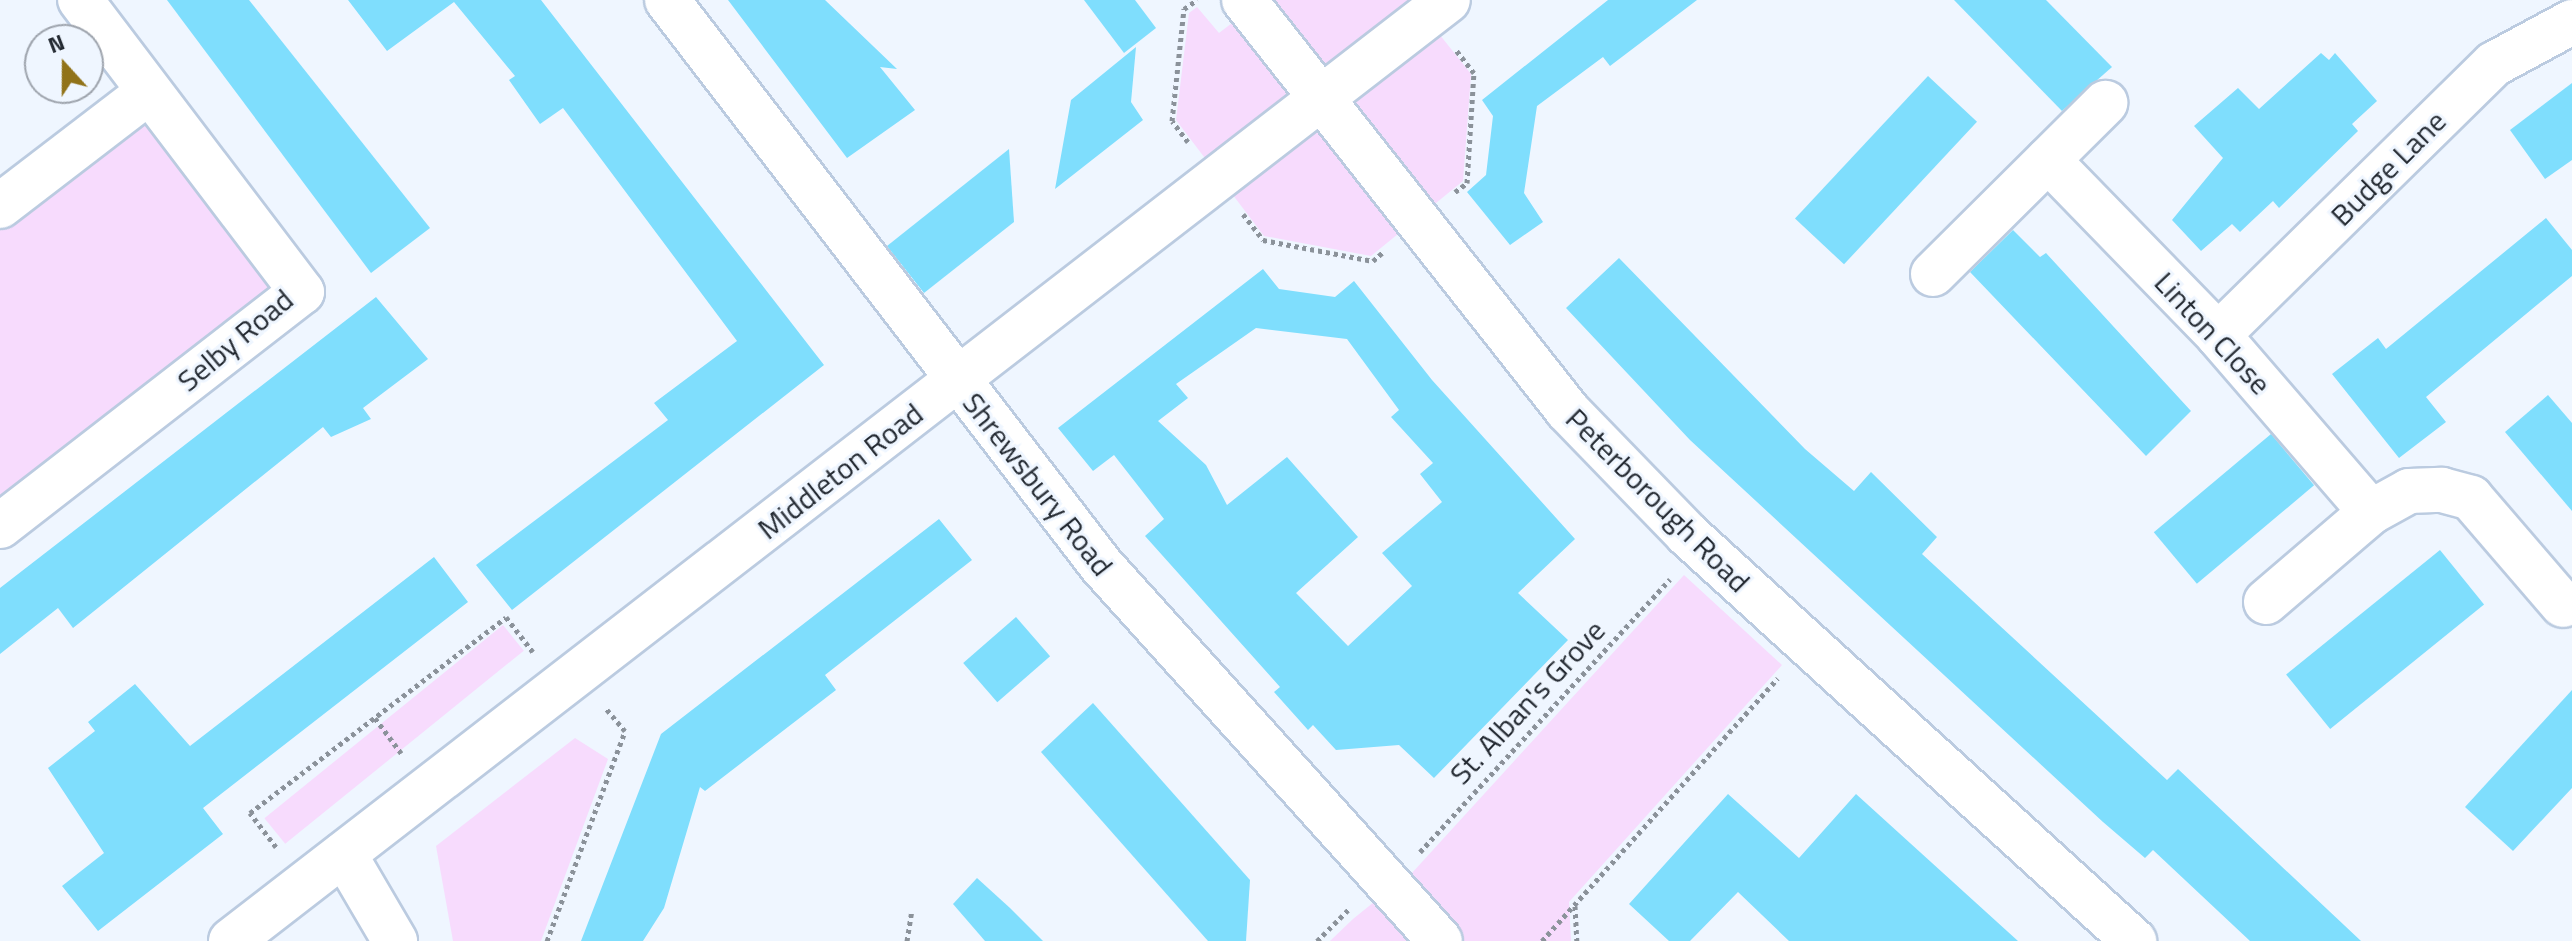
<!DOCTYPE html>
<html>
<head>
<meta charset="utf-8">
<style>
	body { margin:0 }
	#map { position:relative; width:2572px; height:941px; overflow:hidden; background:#eff6ff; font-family:"Titillium Web",sans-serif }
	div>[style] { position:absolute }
	.green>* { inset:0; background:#f7dbfd; transform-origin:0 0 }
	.building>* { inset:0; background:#7fdefd; transform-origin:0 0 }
	.path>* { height:5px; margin-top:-2.5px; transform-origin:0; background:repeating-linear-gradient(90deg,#8b929a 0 4px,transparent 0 8px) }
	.roads { filter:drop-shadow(2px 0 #bbcbe0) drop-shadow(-2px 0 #bbcbe0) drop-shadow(0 2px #bbcbe0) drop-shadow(0 -2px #bbcbe0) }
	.minor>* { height:44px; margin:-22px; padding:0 22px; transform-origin:22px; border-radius:22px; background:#fff }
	span { translate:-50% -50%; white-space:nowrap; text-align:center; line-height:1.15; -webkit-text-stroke:6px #eff6ff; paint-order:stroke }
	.street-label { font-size:30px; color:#242a32 }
	.north { position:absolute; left:24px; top:24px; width:80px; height:80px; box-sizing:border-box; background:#eff6ff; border:2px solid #9ea4ad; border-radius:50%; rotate:339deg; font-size:22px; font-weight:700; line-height:32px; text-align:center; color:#242a32 }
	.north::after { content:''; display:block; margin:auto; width:28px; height:36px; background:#917319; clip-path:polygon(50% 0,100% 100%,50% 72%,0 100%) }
</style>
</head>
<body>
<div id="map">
	<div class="green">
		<i style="clip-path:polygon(1262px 0,1412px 0,1471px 74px,1463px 181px,1371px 256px,1264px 236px,1176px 120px,1189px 13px,1197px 7px,1219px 33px)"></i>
		<i style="clip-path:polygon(146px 94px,302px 292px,0 526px,0 206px)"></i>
		<i style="clip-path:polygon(1684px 575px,1782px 665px,1569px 902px,1571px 941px,1461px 941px,1401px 885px)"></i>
		<i style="left:503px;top:625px;width:33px;height:307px;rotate:51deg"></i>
		<i style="clip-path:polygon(575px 738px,608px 759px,541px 941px,453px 941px,436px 846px)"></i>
		<i style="clip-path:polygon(1379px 898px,1418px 941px,1330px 941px,1353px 919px)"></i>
	</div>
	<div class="building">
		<i style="clip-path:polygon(167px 0,249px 0,430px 228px,371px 273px)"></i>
		<i style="clip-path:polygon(348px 0,541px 0,824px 365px,512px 610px,476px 565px,668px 420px,654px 403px,737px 341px,563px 108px,540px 124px,509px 80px,515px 76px,454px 2px,387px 51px)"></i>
		<i style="clip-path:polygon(728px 0,825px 0,897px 69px,880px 67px,915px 110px,847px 158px)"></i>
		<i style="clip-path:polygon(1084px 0,1135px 0,1156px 28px,1124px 53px)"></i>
		<i style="clip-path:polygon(1608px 0,1697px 0,1610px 66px,1603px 57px,1537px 106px,1524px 193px,1543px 222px,1510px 245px,1467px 192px,1486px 175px,1493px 116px,1482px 100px)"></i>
		<i style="clip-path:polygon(1954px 0,2046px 0,2112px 67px,2062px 111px)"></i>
		<i style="clip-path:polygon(1136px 47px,1131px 102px,1143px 120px,1055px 189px,1071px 100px)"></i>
		<i style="clip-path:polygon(2321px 53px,2329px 60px,2335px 53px,2377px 101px,2352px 124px,2358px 131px,2279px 208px,2273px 201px,2240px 232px,2232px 224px,2201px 251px,2172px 220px,2223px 158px,2194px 126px,2238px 88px,2259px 109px)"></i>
		<i style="left:1928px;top:76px;width:67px;height:195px;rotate:43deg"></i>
		<i style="clip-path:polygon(2572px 83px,2572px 160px,2545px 179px,2510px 130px)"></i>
		<i style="clip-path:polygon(1009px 149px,1014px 222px,924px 293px,887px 246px)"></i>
		<i style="clip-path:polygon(2546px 218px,2572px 250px,2572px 276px,2426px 397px,2446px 422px,2399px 458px,2332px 374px,2378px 338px,2386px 349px)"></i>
		<i style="clip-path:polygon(2013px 230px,2040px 257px,2046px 253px,2191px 411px,2146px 456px,1970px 272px)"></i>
		<i style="clip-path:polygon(1619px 258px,1805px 449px,1854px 491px,1871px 472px,1937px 537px,1922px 554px,2167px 780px,2178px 769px,2361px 941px,2250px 941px,2153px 850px,2145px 858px,2103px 822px,1690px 440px,1566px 308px)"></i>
		<i style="clip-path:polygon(evenodd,1263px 269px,1279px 289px,1335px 297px,1354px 281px,1432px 380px,1575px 539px,1518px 593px,1568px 640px,1434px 778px,1399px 745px,1336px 750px,1313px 725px,1308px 730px,1274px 692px,1280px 687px,1145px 536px,1164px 519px,1114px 455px,1093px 471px,1058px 428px,1263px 269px,1256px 328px,1347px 339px,1399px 410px,1391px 417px,1433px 463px,1420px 474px,1442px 502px,1382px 553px,1412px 586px,1348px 646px,1296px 593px,1358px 537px,1287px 457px,1227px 505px,1206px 465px,1158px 421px,1188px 398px,1176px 384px,1256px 328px)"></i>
		<i style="clip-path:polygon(376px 297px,428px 359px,363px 408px,371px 419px,331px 437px,323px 427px,73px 628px,58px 608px,0 654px,0 588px)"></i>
		<i style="clip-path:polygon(2548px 395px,2572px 423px,2572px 511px,2505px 432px)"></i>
		<i style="left:2271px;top:434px;width:67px;height:153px;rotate:50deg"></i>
		<i style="clip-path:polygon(939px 519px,972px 560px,825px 675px,836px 690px,705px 791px,700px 787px,664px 908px,643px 941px,581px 941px,661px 734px)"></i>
		<i style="left:2440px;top:550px;width:70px;height:198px;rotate:51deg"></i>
		<i style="clip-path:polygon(434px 557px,468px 602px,203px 808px,223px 834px,98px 931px,62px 886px,104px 853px,48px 768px,95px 731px,88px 722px,135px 684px,190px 746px)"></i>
		<i style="left:1016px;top:617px;width:52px;height:70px;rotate:49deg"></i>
		<i style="clip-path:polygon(2572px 690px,2572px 788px,2513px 851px,2465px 807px)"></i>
		<i style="clip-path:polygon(1093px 703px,1250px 880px,1246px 941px,1208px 941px,1041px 752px)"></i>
		<i style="clip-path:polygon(1728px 794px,1799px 858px,1856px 794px,2018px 941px,1789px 941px,1738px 892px,1690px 941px,1669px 941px,1629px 904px)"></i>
		<i style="clip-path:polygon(977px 878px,1010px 908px,1043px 941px,985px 941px,953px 904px)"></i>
	</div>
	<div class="path">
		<i style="left:1188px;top:142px;width:26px;rotate:-127deg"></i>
		<i style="left:1172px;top:121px;width:113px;rotate:-83.9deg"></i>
		<i style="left:1184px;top:9px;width:16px;rotate:-35deg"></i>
		<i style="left:1455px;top:192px;width:15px;rotate:-37deg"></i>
		<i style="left:1467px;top:183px;width:110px;rotate:-86.4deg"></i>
		<i style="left:1474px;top:73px;width:29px;rotate:-128deg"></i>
		<i style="left:1243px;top:214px;width:33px;rotate:52deg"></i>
		<i style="left:1263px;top:240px;width:112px;rotate:10.8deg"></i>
		<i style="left:1373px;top:261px;width:13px;rotate:-42deg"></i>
		<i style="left:375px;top:718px;width:44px;rotate:53.4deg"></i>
		<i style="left:276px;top:847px;width:43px;rotate:-127.4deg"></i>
		<i style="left:250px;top:813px;width:322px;rotate:-37.4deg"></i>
		<i style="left:506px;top:617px;width:44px;rotate:52.4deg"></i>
		<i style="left:1420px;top:852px;width:370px;rotate:-47.5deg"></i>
		<i style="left:1575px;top:906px;width:35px;rotate:87deg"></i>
		<i style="left:547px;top:941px;width:224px;rotate:-69.6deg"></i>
		<i style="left:625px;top:731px;width:30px;rotate:-130deg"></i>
		<i style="left:907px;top:941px;width:31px;rotate:-81deg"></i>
		<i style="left:1317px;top:941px;width:47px;rotate:-45deg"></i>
		<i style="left:1542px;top:941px;width:353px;rotate:-48.1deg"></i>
	</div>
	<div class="roads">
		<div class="minor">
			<i style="left:667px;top:0;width:712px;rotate:52.47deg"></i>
			<i style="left:1101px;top:565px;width:506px;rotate:47.96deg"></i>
			<i style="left:1244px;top:0;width:523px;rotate:51.75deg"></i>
			<i style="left:1568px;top:411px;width:171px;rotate:45.9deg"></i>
			<i style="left:1687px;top:534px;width:605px;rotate:42.32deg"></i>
			<i style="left:2048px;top:160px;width:244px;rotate:45.8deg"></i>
			<i style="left:2218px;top:335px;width:234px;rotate:49.2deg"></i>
			<i style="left:0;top:206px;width:184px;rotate:-37.5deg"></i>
			<i style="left:1933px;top:274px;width:243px;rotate:-44.8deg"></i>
			<i style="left:2218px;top:335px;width:387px;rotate:-44.5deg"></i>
			<i style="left:2494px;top:64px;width:89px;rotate:-28.3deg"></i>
			<i style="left:0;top:526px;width:382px;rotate:-37.8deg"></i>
			<i style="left:302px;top:292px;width:367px;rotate:-127.2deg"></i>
			<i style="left:2266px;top:602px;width:138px;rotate:-40.6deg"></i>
			<i style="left:2371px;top:512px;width:43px;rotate:-28.9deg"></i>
			<i style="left:2409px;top:491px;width:33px;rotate:-2deg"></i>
			<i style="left:2442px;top:490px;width:30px;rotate:15deg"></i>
			<i style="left:2471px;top:498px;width:141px;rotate:49.3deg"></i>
			<i style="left:344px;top:854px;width:101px;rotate:59.6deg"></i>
			<i style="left:231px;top:941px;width:1538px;rotate:-37.71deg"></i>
		</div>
	</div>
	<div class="street-label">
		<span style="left:2388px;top:168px;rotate:-45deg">Budge Lane</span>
		<span style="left:2213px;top:333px;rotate:47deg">Linton Close</span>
		<span style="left:235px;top:340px;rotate:-40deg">Selby Road</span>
		<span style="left:840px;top:471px;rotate:-38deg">Middleton Road</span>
		<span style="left:1038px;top:484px;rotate:52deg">Shrewsbury Road</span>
		<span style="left:1658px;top:500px;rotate:45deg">Peterborough Road</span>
		<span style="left:1527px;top:702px;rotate:-47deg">St. Alban's Grove</span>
	</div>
	<div class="north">N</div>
</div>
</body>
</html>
